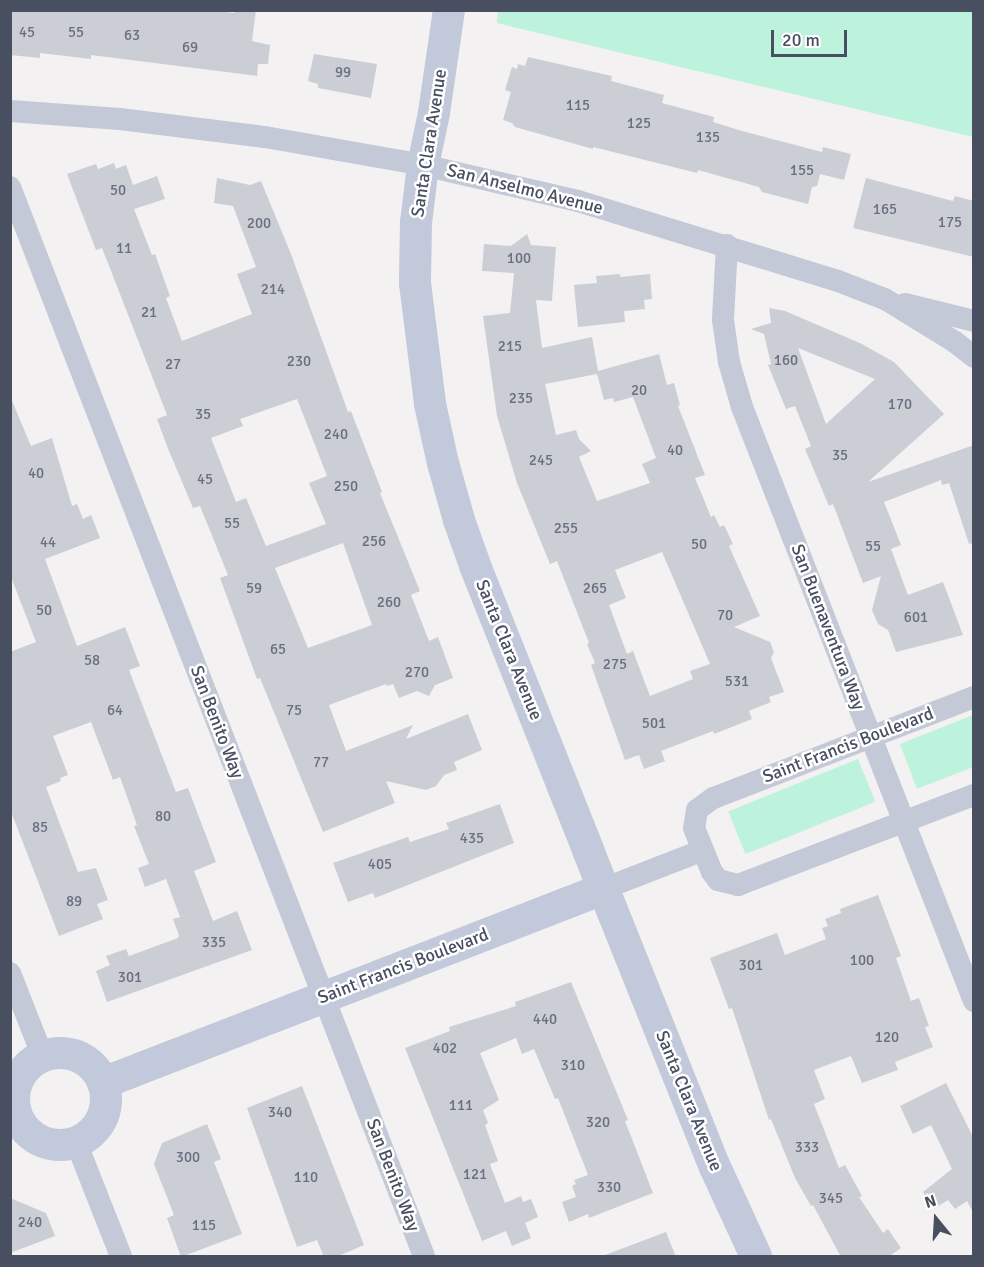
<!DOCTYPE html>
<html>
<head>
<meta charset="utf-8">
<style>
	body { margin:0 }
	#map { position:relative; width:984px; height:1267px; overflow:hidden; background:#f3f1f1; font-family:Signika,sans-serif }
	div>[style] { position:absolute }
	.green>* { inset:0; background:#bdf3dd; transform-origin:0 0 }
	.building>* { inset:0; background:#ccced6 }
	.street>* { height:22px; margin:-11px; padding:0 11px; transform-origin:11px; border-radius:11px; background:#c3c9d6 }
	.secondary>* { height:32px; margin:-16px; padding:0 16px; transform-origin:16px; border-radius:16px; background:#c2c9db }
	.secondary>.ring { margin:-16px; padding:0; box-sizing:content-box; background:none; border:32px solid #c2c9db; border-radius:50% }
	span { translate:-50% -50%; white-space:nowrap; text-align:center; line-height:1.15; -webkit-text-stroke:5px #fff; paint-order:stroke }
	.number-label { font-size:15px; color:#686f7e }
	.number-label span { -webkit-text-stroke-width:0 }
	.street-label { font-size:18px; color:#474f60 }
	.frame { position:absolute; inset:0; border:12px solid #474f60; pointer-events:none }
	.north { position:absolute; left:906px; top:1189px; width:60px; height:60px; -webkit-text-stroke:4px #fff; paint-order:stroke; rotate:342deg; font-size:16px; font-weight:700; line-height:24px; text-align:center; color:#474f60 }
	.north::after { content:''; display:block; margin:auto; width:21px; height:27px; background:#474f60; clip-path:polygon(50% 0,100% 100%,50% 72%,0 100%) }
	.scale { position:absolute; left:771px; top:30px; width:76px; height:27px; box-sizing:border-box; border:3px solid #474f60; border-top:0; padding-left:8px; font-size:18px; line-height:21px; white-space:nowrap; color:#474f60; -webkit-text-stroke:4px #fff; paint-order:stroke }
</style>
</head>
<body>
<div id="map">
	<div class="green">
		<i style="clip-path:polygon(498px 10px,973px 11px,973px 137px,497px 23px)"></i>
		<i style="clip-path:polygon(973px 715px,973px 767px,917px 789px,900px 744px)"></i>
		<i style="left:858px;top:759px;width:46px;height:140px;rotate:68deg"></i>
	</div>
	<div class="building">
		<i style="clip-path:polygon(10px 10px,208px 10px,234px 13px,235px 10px,256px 10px,252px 41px,270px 45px,268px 64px,258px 64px,257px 76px,91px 55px,91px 59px,40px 53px,40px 58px,10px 55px)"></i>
		<i style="clip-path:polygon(314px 54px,377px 64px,371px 98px,318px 88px,318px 84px,308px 81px)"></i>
		<i style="clip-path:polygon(528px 57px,612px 76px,611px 81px,664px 95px,662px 103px,714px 117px,713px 122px,742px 131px,822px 152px,823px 147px,851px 154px,844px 180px,820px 174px,817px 186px,812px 187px,808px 204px,762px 192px,759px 187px,698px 170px,697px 173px,593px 147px,593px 149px,515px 127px,512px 123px,503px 120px,511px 92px,505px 90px,512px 67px,517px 69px,518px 64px,525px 66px)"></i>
		<i style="clip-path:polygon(evenodd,114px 163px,116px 169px,126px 165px,133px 185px,157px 176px,165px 199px,134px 209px,152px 255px,155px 254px,170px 296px,166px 298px,182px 341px,252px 314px,237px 274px,256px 267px,233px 206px,214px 203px,217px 178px,250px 185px,261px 181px,291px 254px,348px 412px,351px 411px,382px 492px,380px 493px,420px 591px,411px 595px,429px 641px,438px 637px,453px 678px,435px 685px,429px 696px,417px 691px,399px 698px,393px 684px,387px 686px,386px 684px,329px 705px,346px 751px,413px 725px,406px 739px,468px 714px,482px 750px,454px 762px,457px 770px,444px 775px,436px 786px,426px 790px,386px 781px,395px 803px,323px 832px,260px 678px,257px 679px,220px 578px,228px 575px,200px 506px,193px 508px,167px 446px,157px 419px,167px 415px,115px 281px,102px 248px,96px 250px,67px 174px,96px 164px,98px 169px,114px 163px,297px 399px,327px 476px,309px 483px,326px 524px,266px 546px,246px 498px,236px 502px,211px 438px,243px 426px,240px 419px,297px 399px,114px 163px,343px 543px,372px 625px,308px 648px,275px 568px,343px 543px)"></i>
		<i style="clip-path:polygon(866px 178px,953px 201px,955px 196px,974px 201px,974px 257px,853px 228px)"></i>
		<i style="clip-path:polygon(evenodd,527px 234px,531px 245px,556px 247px,552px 301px,536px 300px,542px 348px,592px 337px,598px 371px,659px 354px,667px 385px,674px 383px,680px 405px,678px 406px,705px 475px,695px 478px,711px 517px,714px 515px,720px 527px,724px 525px,733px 544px,729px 546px,760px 616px,734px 627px,770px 642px,774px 652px,771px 658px,784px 692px,769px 697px,771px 702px,749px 711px,752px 719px,714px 734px,713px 731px,661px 751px,665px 761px,644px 769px,639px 755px,625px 760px,591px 665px,595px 663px,587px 644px,589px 643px,557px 561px,550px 564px,517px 483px,497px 416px,483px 316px,510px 313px,514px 273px,482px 271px,484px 244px,511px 246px,527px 234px,597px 374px,604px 400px,613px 398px,614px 402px,633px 397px,656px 458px,642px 464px,650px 483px,597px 501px,579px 457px,591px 451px,579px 439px,576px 430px,556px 435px,545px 384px,597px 374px,527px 234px,662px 552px,710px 664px,690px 671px,693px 679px,650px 696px,633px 651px,627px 654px,609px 605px,626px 598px,615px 570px,662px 552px)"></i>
		<i style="clip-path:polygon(620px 274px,620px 277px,650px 274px,652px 299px,644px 300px,645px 309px,624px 311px,625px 322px,578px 327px,574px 285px,597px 283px,596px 276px)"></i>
		<i style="clip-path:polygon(evenodd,769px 308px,785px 311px,860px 343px,894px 362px,944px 414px,868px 482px,974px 445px,974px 543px,969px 544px,949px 483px,942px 485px,941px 480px,884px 502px,901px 545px,891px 549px,908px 595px,943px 582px,963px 635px,896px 652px,888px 630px,878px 624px,872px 610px,881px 576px,863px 583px,833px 504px,829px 506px,805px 449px,811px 446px,795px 406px,786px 409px,768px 365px,771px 364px,764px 334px,751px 329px,771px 323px,769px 308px,798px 348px,875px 379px,826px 424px,798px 348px)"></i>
		<i style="clip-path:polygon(10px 396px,31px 446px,52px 438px,72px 506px,77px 504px,83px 519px,91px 515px,100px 538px,45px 559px,77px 646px,125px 627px,140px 666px,129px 670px,176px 792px,188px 788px,216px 862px,194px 871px,213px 921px,237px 911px,252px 950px,107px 1002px,96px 971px,110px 965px,106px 956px,126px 949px,129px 956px,178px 938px,179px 935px,173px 919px,180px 917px,166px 879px,145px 887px,138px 868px,149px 864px,134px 826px,137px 825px,120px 777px,113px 780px,91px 722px,53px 736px,68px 775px,60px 778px,61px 781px,46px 787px,78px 872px,96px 868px,108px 900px,97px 904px,103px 919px,59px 936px,10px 809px,10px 652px,36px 642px,10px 574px)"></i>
		<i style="clip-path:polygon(500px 804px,514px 843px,375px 898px,373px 893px,348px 902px,333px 863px,408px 837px,410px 842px,449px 829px,446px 823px)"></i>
		<i style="clip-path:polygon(878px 895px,901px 956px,896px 958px,911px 1001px,919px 998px,929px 1026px,925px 1027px,933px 1047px,895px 1062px,898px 1070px,862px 1083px,851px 1056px,814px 1070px,825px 1099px,814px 1104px,839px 1168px,845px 1165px,862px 1196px,859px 1197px,883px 1233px,888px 1229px,901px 1248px,888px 1257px,841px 1257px,813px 1205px,811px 1206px,795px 1178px,771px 1119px,769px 1120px,732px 1008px,729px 1009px,710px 958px,777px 933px,785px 955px,826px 939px,822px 928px,828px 926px,825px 919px,841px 913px,840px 909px)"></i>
		<i style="clip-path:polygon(571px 982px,628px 1120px,625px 1121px,653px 1193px,589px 1218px,588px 1214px,569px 1222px,562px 1202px,576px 1197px,572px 1186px,576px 1184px,574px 1180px,588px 1175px,558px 1098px,555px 1099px,534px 1049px,522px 1054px,516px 1038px,480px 1053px,499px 1100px,483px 1110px,488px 1123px,485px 1125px,498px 1161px,490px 1164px,505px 1203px,521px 1196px,523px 1202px,531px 1199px,538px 1217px,525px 1223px,531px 1238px,512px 1246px,506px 1231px,482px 1241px,405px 1048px,450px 1031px,449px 1027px,516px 1006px,515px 1002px)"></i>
		<i style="clip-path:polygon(946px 1083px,974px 1139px,974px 1214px,967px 1201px,955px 1209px,948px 1200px,934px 1209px,923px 1192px,952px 1169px,931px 1125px,913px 1134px,900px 1106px)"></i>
		<i style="clip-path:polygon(302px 1086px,364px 1245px,336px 1257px,324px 1257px,317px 1240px,297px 1247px,247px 1108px)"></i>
		<i style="clip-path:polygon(207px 1124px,221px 1159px,214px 1162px,242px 1234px,181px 1257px,167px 1218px,174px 1215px,154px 1164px,162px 1143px)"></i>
		<i style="clip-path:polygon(10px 1198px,46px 1213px,55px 1236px,10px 1253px)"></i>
		<i style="clip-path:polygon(666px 1232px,676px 1257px,606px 1257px,605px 1255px)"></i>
	</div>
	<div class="street">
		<i style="left:10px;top:111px;width:110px;rotate:4.2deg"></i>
		<i style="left:120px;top:119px;width:146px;rotate:7.1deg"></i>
		<i style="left:265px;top:137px;width:160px;rotate:10deg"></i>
		<i style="left:423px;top:165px;width:159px;rotate:13.1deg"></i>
		<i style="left:578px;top:201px;width:272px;rotate:17.1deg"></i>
		<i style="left:838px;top:281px;width:50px;rotate:21deg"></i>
		<i style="left:885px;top:299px;width:82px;rotate:31.6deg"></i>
		<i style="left:955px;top:342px;width:24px;rotate:38deg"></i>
		<i style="left:10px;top:187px;width:1146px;rotate:68.83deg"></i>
		<i style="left:727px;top:245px;width:75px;rotate:93.1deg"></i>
		<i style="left:723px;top:320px;width:42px;rotate:81.9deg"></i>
		<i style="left:729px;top:362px;width:47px;rotate:73.9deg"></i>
		<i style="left:742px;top:407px;width:638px;rotate:68.67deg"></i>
		<i style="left:905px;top:304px;width:71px;rotate:13.8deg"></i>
		<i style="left:974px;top:697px;width:280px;rotate:158.8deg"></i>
		<i style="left:713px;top:798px;width:20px;rotate:143deg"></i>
		<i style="left:697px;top:810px;width:18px;rotate:99deg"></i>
		<i style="left:694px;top:828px;width:48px;rotate:67.8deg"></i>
		<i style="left:712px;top:872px;width:10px;rotate:53deg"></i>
		<i style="left:718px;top:880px;width:21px;rotate:14deg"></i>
		<i style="left:738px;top:885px;width:253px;rotate:-20.9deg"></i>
		<i style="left:603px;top:889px;width:107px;rotate:-21.3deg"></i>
		<i style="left:10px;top:973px;width:90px;rotate:68.6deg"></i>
		<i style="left:76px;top:1142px;width:123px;rotate:68.5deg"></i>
	</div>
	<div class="secondary">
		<i style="left:449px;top:10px;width:104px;rotate:98.3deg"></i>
		<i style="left:434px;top:113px;width:53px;rotate:101.9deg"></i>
		<i style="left:423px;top:165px;width:58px;rotate:96.9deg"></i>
		<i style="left:416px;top:223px;width:60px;rotate:91deg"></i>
		<i style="left:415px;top:283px;width:122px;rotate:82.9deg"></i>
		<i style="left:430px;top:404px;width:60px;rotate:77.6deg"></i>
		<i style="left:443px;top:463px;width:59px;rotate:74.3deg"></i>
		<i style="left:459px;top:520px;width:51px;rotate:70.5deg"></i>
		<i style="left:476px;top:568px;width:303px;rotate:68.3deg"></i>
		<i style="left:588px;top:850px;width:341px;rotate:68.2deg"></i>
		<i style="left:715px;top:1167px;width:98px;rotate:65.3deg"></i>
		<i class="ring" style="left:14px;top:1053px;width:60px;height:60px"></i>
		<i style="left:103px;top:1083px;width:536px;rotate:-21.21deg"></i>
	</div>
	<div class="number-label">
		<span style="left:27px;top:33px">45</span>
		<span style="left:76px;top:33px">55</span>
		<span style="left:132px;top:36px">63</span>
		<span style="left:190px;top:48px">69</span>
		<span style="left:343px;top:73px">99</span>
		<span style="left:578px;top:106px">115</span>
		<span style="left:639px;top:124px">125</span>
		<span style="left:708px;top:138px">135</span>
		<span style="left:802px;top:171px">155</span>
		<span style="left:118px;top:191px">50</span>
		<span style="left:885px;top:210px">165</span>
		<span style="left:950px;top:223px">175</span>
		<span style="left:259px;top:224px">200</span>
		<span style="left:124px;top:249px">11</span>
		<span style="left:519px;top:259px">100</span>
		<span style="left:273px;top:290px">214</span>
		<span style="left:149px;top:313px">21</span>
		<span style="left:510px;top:347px">215</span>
		<span style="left:786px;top:361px">160</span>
		<span style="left:299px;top:362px">230</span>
		<span style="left:173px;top:365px">27</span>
		<span style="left:639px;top:391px">20</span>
		<span style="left:521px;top:399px">235</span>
		<span style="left:900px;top:405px">170</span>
		<span style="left:203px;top:415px">35</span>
		<span style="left:336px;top:435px">240</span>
		<span style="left:675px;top:451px">40</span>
		<span style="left:840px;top:456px">35</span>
		<span style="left:541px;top:461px">245</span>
		<span style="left:36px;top:474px">40</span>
		<span style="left:205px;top:480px">45</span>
		<span style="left:346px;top:487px">250</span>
		<span style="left:232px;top:524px">55</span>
		<span style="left:566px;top:529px">255</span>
		<span style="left:374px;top:542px">256</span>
		<span style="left:48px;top:543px">44</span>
		<span style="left:699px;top:545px">50</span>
		<span style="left:873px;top:547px">55</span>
		<span style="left:254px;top:589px">59</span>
		<span style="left:595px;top:589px">265</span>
		<span style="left:389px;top:603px">260</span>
		<span style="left:44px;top:611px">50</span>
		<span style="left:725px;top:616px">70</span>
		<span style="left:916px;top:618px">601</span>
		<span style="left:278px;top:650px">65</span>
		<span style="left:92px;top:661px">58</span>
		<span style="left:615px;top:665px">275</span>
		<span style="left:417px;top:673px">270</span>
		<span style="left:737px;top:682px">531</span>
		<span style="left:115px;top:711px">64</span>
		<span style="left:294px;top:711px">75</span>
		<span style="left:654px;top:724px">501</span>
		<span style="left:321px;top:763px">77</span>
		<span style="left:163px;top:817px">80</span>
		<span style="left:40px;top:828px">85</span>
		<span style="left:472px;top:839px">435</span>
		<span style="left:380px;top:865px">405</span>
		<span style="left:74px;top:902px">89</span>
		<span style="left:214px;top:943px">335</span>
		<span style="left:862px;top:961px">100</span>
		<span style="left:751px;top:966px">301</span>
		<span style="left:130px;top:978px">301</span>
		<span style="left:545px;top:1020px">440</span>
		<span style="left:887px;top:1038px">120</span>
		<span style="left:445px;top:1049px">402</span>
		<span style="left:573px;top:1066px">310</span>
		<span style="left:461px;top:1106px">111</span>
		<span style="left:280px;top:1113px">340</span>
		<span style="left:598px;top:1123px">320</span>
		<span style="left:807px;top:1148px">333</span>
		<span style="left:188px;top:1158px">300</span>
		<span style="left:475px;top:1175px">121</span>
		<span style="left:306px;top:1178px">110</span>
		<span style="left:609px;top:1188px">330</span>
		<span style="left:831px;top:1199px">345</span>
		<span style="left:30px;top:1223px">240</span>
		<span style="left:204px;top:1226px">115</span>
	</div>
	<div class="street-label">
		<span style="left:429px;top:143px;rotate:-81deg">Santa Clara Avenue</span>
		<span style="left:525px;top:189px;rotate:14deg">San Anselmo Avenue</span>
		<span style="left:828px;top:627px;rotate:69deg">San Buenaventura Way</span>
		<span style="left:509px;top:650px;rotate:68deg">Santa Clara Avenue</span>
		<span style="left:217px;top:722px;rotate:69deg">San Benito Way</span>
		<span style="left:848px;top:745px;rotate:-21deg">Saint Francis Boulevard</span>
		<span style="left:403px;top:966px;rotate:-21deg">Saint Francis Boulevard</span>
		<span style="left:689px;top:1101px;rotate:68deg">Santa Clara Avenue</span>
		<span style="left:393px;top:1175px;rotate:69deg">San Benito Way</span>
	</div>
	<div class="frame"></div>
	<div class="north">N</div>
	<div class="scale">20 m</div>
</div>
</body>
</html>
